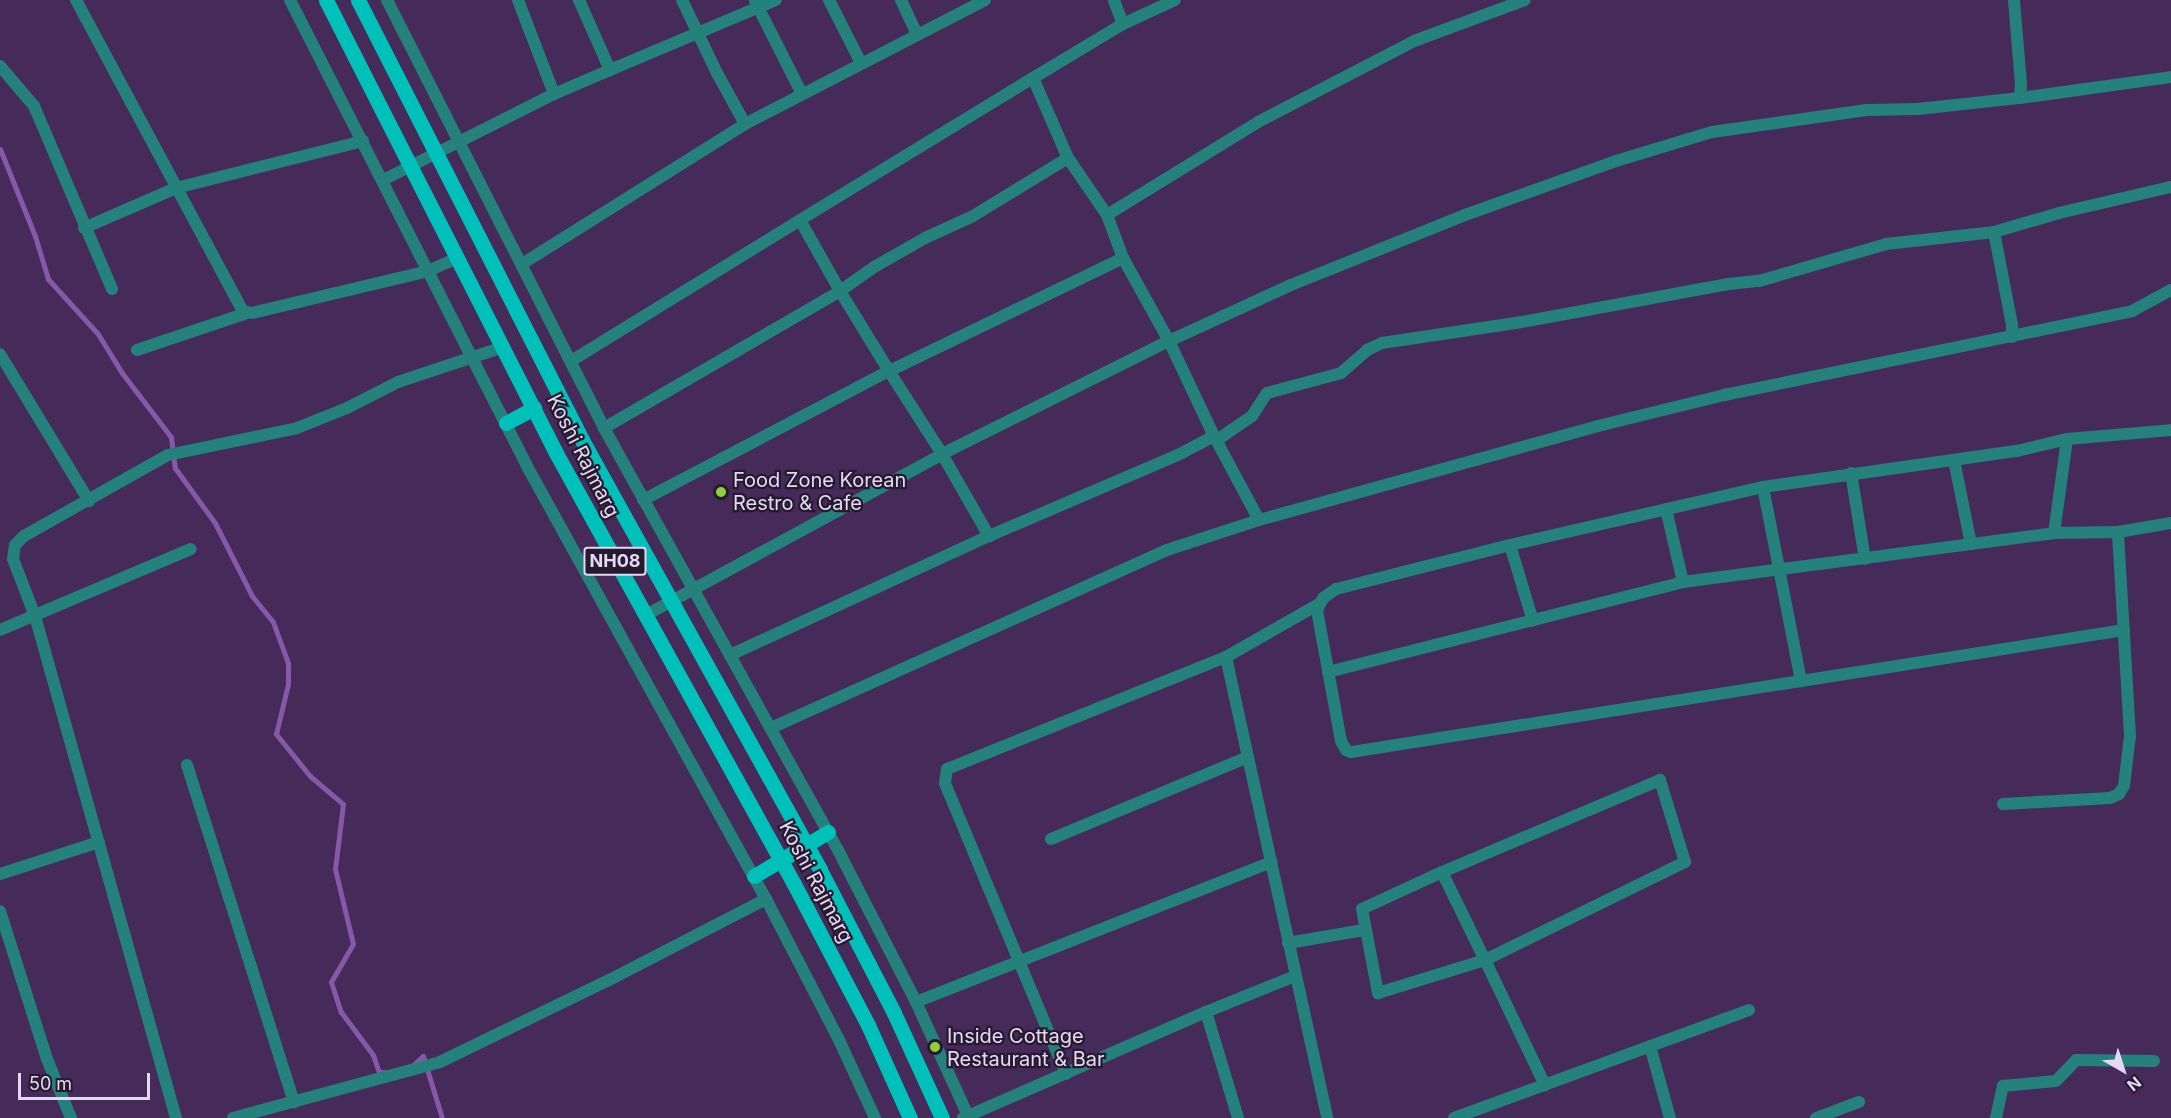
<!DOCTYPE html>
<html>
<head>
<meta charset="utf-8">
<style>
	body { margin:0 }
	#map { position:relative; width:2171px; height:1118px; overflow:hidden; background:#462a5a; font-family:Inter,sans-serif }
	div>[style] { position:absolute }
	.stream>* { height:5px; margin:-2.5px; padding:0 2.5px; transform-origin:2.5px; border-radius:2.5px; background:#8659a8 }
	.street>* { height:12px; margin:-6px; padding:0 6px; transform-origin:6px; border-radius:6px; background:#24817b }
	.primary>* { height:15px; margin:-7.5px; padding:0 7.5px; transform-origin:7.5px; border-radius:7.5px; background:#00c1b9 }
	.dots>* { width:16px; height:16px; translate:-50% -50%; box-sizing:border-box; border:3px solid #261a2f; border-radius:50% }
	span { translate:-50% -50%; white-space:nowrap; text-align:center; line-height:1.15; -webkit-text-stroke:4.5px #261a2f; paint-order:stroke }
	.shield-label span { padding:2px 4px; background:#261a2f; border:2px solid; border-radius:4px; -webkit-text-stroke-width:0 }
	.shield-label { font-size:18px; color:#e6d7f4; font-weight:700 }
	.street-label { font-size:20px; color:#e6d7f4 }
	.poi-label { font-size:20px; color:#e6d7f4 }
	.left { translate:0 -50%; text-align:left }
	.north { position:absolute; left:2093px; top:1040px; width:60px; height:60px; -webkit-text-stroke:4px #261a2f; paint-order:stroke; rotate:141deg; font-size:16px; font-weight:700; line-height:24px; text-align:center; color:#e6d7f4 }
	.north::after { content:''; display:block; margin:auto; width:21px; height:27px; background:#e6d7f4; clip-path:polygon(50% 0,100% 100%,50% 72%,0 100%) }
	.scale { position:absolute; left:18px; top:1073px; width:132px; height:27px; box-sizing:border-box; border:3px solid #e6d7f4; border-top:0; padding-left:8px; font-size:18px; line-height:21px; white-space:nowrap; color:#e6d7f4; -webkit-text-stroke:4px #261a2f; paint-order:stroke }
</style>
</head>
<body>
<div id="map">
	<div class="stream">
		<i style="left:0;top:149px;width:94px;rotate:68.1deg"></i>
		<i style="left:35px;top:236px;width:45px;rotate:73.2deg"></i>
		<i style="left:48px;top:279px;width:74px;rotate:47.7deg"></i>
		<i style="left:98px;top:334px;width:46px;rotate:58.4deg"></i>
		<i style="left:122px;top:373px;width:81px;rotate:52.6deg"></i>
		<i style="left:171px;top:437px;width:31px;rotate:83deg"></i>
		<i style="left:175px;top:468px;width:68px;rotate:54deg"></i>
		<i style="left:215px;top:523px;width:82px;rotate:63.1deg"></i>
		<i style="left:252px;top:596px;width:33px;rotate:51deg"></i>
		<i style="left:273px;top:622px;width:44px;rotate:69.9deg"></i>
		<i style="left:288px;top:663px;width:21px;rotate:90deg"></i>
		<i style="left:288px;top:684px;width:51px;rotate:103.5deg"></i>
		<i style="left:276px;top:734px;width:54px;rotate:51deg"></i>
		<i style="left:310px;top:776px;width:43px;rotate:40.3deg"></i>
		<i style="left:343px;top:804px;width:65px;rotate:97deg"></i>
		<i style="left:335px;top:869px;width:77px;rotate:76.5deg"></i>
		<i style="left:353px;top:944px;width:44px;rotate:120.1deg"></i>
		<i style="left:331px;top:982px;width:32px;rotate:72deg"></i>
		<i style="left:341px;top:1012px;width:54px;rotate:53.3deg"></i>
		<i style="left:373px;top:1055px;width:18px;rotate:71deg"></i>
		<i style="left:379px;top:1072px;width:5px"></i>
		<i style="left:411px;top:1067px;width:16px;rotate:-43deg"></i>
		<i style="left:423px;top:1056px;width:65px;rotate:73deg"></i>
	</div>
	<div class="street">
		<i style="left:76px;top:0;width:353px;rotate:61.8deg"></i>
		<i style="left:243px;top:311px;width:9px;rotate:13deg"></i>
		<i style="left:252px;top:313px;width:181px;rotate:-13.4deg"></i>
		<i style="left:428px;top:271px;width:32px;rotate:-24deg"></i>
		<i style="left:290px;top:0;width:525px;rotate:63.04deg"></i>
		<i style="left:528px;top:468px;width:492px;rotate:61.1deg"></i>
		<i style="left:766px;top:899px;width:159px;rotate:62.6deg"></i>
		<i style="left:839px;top:1040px;width:86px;rotate:65.2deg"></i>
		<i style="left:387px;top:0;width:480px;rotate:63.1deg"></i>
		<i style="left:604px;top:428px;width:491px;rotate:61deg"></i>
		<i style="left:842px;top:858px;width:162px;rotate:62.8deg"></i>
		<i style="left:916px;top:1002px;width:128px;rotate:65.4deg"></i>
		<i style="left:518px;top:0;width:101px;rotate:69deg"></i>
		<i style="left:554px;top:94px;width:61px;rotate:-23.2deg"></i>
		<i style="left:610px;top:70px;width:77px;rotate:-113.9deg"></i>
		<i style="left:682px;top:0;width:81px;rotate:64.4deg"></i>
		<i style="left:717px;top:73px;width:58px;rotate:61.2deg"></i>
		<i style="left:829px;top:0;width:71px;rotate:63.1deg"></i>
		<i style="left:901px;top:0;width:38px;rotate:65deg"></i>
		<i style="left:755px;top:1px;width:104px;rotate:63.2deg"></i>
		<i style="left:1123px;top:24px;width:57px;rotate:-24.8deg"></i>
		<i style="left:0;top:66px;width:52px;rotate:49.6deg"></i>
		<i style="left:34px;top:106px;width:199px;rotate:66.9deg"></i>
		<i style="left:610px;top:70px;width:180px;rotate:-22.9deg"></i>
		<i style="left:1033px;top:78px;width:105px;rotate:-31deg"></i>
		<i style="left:1123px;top:24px;width:26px;rotate:-111deg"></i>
		<i style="left:2020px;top:98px;width:152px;rotate:-7.9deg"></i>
		<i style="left:383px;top:180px;width:191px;rotate:-26.7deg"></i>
		<i style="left:1107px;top:215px;width:177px;rotate:-31.6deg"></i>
		<i style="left:1258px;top:122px;width:176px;rotate:-27.4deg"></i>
		<i style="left:1414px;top:41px;width:118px;rotate:-20.3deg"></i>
		<i style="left:84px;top:228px;width:100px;rotate:-23.5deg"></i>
		<i style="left:176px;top:188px;width:193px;rotate:-14.1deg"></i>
		<i style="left:1994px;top:232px;width:95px;rotate:79deg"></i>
		<i style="left:2012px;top:325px;width:12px;rotate:90deg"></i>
		<i style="left:1123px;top:258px;width:260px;rotate:154.2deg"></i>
		<i style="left:889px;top:371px;width:98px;rotate:57.4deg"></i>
		<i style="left:942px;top:454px;width:95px;rotate:60.2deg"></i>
		<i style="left:989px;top:536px;width:206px;rotate:-23.2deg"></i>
		<i style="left:1178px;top:455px;width:41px;rotate:-27.8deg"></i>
		<i style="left:522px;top:264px;width:263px;rotate:-32.1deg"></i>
		<i style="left:745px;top:124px;width:270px;rotate:-27.3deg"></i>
		<i style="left:137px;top:350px;width:116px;rotate:-18.6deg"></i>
		<i style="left:0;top:354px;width:172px;rotate:58.8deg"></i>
		<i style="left:571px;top:361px;width:269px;rotate:-31.6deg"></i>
		<i style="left:604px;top:428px;width:273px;rotate:-30.1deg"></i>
		<i style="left:840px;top:291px;width:81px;rotate:-119.4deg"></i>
		<i style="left:800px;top:220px;width:273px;rotate:-31.4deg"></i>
		<i style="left:1033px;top:78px;width:87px;rotate:66.4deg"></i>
		<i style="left:1068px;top:158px;width:69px;rotate:55.6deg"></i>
		<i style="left:1107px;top:215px;width:46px;rotate:69.6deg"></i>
		<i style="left:1123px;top:258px;width:95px;rotate:61deg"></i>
		<i style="left:1169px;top:341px;width:134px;rotate:-24.7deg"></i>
		<i style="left:1291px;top:285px;width:188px;rotate:-21.9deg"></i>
		<i style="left:1465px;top:215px;width:160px;rotate:-19.7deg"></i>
		<i style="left:1616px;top:161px;width:100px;rotate:-16.8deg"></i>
		<i style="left:1712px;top:132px;width:156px;rotate:-8.1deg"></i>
		<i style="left:1866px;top:110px;width:52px;rotate:-1.1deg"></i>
		<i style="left:1918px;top:109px;width:103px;rotate:-6.2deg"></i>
		<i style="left:2020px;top:98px;width:14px;rotate:-86deg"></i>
		<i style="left:2021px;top:84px;width:84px;rotate:-94.8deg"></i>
		<i style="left:1217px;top:440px;width:42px;rotate:-34.4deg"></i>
		<i style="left:1252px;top:416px;width:27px;rotate:-57deg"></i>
		<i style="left:1267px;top:393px;width:77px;rotate:-15.1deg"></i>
		<i style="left:1341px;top:373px;width:35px;rotate:-41deg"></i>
		<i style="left:1367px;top:350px;width:17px;rotate:-25deg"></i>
		<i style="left:1382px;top:343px;width:135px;rotate:-8.5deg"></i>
		<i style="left:1516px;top:323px;width:216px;rotate:-10.4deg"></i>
		<i style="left:1728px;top:284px;width:31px;rotate:-6deg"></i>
		<i style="left:1759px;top:281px;width:132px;rotate:-16.2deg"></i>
		<i style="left:1886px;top:244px;width:109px;rotate:-6.3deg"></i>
		<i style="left:1994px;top:232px;width:68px;rotate:-16.3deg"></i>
		<i style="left:2059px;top:213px;width:115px;rotate:-13.1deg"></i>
		<i style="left:1954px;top:460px;width:86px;rotate:78.6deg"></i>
		<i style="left:1851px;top:473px;width:87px;rotate:80.8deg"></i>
		<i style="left:1763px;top:487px;width:198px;rotate:78.9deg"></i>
		<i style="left:643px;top:500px;width:278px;rotate:-27.7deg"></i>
		<i style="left:889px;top:371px;width:94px;rotate:-121.5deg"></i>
		<i style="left:840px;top:291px;width:42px;rotate:-35.2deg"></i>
		<i style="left:874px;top:267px;width:59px;rotate:-29.6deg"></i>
		<i style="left:925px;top:238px;width:53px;rotate:-24.6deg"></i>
		<i style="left:973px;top:216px;width:111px;rotate:-31.4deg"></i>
		<i style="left:1666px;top:509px;width:75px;rotate:76.9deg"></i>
		<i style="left:2054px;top:533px;width:95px;rotate:-82.1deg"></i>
		<i style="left:1510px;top:545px;width:79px;rotate:73.2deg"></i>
		<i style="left:646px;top:615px;width:337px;rotate:-28.5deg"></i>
		<i style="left:942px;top:454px;width:254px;rotate:-26.5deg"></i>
		<i style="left:1169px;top:341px;width:105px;rotate:64.7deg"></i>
		<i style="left:1214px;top:436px;width:95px;rotate:61.8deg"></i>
		<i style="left:0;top:630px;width:207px;rotate:-23deg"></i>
		<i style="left:2124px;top:630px;width:783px;rotate:171.03deg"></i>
		<i style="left:1351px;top:752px;width:5px;rotate:-158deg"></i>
		<i style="left:1346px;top:750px;width:10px;rotate:-119deg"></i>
		<i style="left:1341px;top:741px;width:133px;rotate:-100.4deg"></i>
		<i style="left:1317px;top:610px;width:13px;rotate:-63deg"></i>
		<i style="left:1323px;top:598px;width:16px;rotate:-35deg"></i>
		<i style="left:1336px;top:589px;width:179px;rotate:-14.2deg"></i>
		<i style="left:1510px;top:545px;width:260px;rotate:-12.9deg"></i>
		<i style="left:1763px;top:487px;width:257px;rotate:-8.1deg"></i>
		<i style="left:2017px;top:451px;width:51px;rotate:-13.5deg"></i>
		<i style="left:2067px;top:439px;width:104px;rotate:-4.9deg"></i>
		<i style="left:730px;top:655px;width:285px;rotate:-24.7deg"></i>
		<i style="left:1226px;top:657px;width:472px;rotate:77.6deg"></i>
		<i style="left:1328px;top:672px;width:366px;rotate:-14.2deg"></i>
		<i style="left:1683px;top:582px;width:374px;rotate:-7.5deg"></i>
		<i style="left:2054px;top:533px;width:64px;rotate:-0.9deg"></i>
		<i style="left:2118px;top:532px;width:54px;rotate:-9.6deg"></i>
		<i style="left:771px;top:728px;width:434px;rotate:-24.2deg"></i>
		<i style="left:1167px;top:550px;width:97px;rotate:-18.1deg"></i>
		<i style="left:1259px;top:520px;width:352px;rotate:-15.5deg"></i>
		<i style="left:1598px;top:426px;width:130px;rotate:-13.8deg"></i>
		<i style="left:1724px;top:395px;width:417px;rotate:-11.6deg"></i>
		<i style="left:2132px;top:311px;width:44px;rotate:-28.3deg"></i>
		<i style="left:187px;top:765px;width:354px;rotate:72.4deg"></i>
		<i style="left:2003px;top:804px;width:107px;rotate:-3.2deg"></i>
		<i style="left:2110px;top:798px;width:10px;rotate:-24deg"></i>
		<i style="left:2119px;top:794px;width:9px;rotate:-58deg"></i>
		<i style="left:2124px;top:786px;width:50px;rotate:-83.2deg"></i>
		<i style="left:2130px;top:736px;width:204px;rotate:-93.4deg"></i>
		<i style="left:1051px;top:839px;width:213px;rotate:-22.6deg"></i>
		<i style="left:1442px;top:872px;width:88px;rotate:155.2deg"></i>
		<i style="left:1362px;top:909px;width:86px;rotate:79.2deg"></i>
		<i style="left:1378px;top:993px;width:112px;rotate:-17.1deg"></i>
		<i style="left:1485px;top:960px;width:223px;rotate:-26.1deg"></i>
		<i style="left:1685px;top:862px;width:86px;rotate:-107deg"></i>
		<i style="left:1660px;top:780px;width:237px;rotate:157.1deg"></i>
		<i style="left:1442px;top:872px;width:98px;rotate:64deg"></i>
		<i style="left:1485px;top:960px;width:139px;rotate:64.4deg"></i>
		<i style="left:0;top:874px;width:104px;rotate:-17.9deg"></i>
		<i style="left:0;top:911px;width:155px;rotate:72.4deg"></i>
		<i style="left:47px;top:1059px;width:64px;rotate:67.9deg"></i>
		<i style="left:1288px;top:943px;width:77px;rotate:-9.7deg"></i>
		<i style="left:916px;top:1002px;width:382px;rotate:-21.5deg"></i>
		<i style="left:1206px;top:1012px;width:111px;rotate:73.2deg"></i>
		<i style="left:1650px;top:1046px;width:75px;rotate:74.5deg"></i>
		<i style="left:1066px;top:1074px;width:315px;rotate:-112.6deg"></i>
		<i style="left:945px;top:783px;width:14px;rotate:-82deg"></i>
		<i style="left:947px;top:769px;width:301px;rotate:-21.9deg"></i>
		<i style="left:1226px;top:657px;width:107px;rotate:-29.7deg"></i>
		<i style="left:176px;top:1118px;width:521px;rotate:-105.69deg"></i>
		<i style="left:35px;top:616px;width:61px;rotate:-111.1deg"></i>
		<i style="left:13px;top:559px;width:14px;rotate:-82deg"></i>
		<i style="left:15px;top:545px;width:13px;rotate:-45deg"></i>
		<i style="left:24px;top:536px;width:165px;rotate:-29.4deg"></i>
		<i style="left:168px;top:455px;width:132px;rotate:-11.8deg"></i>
		<i style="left:297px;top:428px;width:54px;rotate:-21.8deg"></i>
		<i style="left:347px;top:408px;width:57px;rotate:-27deg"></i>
		<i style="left:398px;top:382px;width:111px;rotate:-18.4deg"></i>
		<i style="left:233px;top:1118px;width:214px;rotate:-15.1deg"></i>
		<i style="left:440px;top:1062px;width:195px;rotate:-25.9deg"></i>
		<i style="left:615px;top:977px;width:170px;rotate:-27.3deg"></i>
		<i style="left:963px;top:1118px;width:265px;rotate:-23.6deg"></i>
		<i style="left:1206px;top:1012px;width:96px;rotate:-22deg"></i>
		<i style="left:1454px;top:1118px;width:314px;rotate:-20.1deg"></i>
		<i style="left:1816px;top:1118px;width:46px;rotate:-20.4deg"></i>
		<i style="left:1996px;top:1118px;width:33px;rotate:-78deg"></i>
		<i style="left:2003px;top:1086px;width:53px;rotate:-5.4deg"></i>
		<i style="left:2056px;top:1081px;width:29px;rotate:-46deg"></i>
		<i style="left:2076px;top:1060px;width:78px;rotate:0.7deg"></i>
	</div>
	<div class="primary">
		<i style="left:326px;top:0;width:508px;rotate:63.08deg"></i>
		<i style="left:556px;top:453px;width:492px;rotate:61.1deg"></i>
		<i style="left:794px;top:884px;width:159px;rotate:62.3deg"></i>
		<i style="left:868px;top:1025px;width:102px;rotate:65.7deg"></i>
		<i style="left:358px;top:0;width:494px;rotate:63deg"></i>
		<i style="left:582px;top:440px;width:491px;rotate:61deg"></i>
		<i style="left:820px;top:870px;width:161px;rotate:62.6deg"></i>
		<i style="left:894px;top:1013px;width:115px;rotate:65.4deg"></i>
		<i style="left:506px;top:423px;width:32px;rotate:-28deg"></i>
		<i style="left:754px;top:876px;width:86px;rotate:-30.7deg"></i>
	</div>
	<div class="dots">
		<i style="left:721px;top:492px;background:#93cd3d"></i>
		<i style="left:935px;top:1047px;background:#93cd3d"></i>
	</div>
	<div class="shield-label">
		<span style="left:615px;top:561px">NH08</span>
	</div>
	<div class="street-label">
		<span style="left:583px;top:456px;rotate:63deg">Koshi Rajmarg</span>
		<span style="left:816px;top:882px;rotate:62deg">Koshi Rajmarg</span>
	</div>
	<div class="poi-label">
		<span class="left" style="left:733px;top:492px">Food Zone Korean<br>Restro &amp; Cafe</span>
		<span class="left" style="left:947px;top:1048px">Inside Cottage<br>Restaurant &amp; Bar</span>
	</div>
	<div class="north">N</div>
	<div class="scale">50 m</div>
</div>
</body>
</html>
